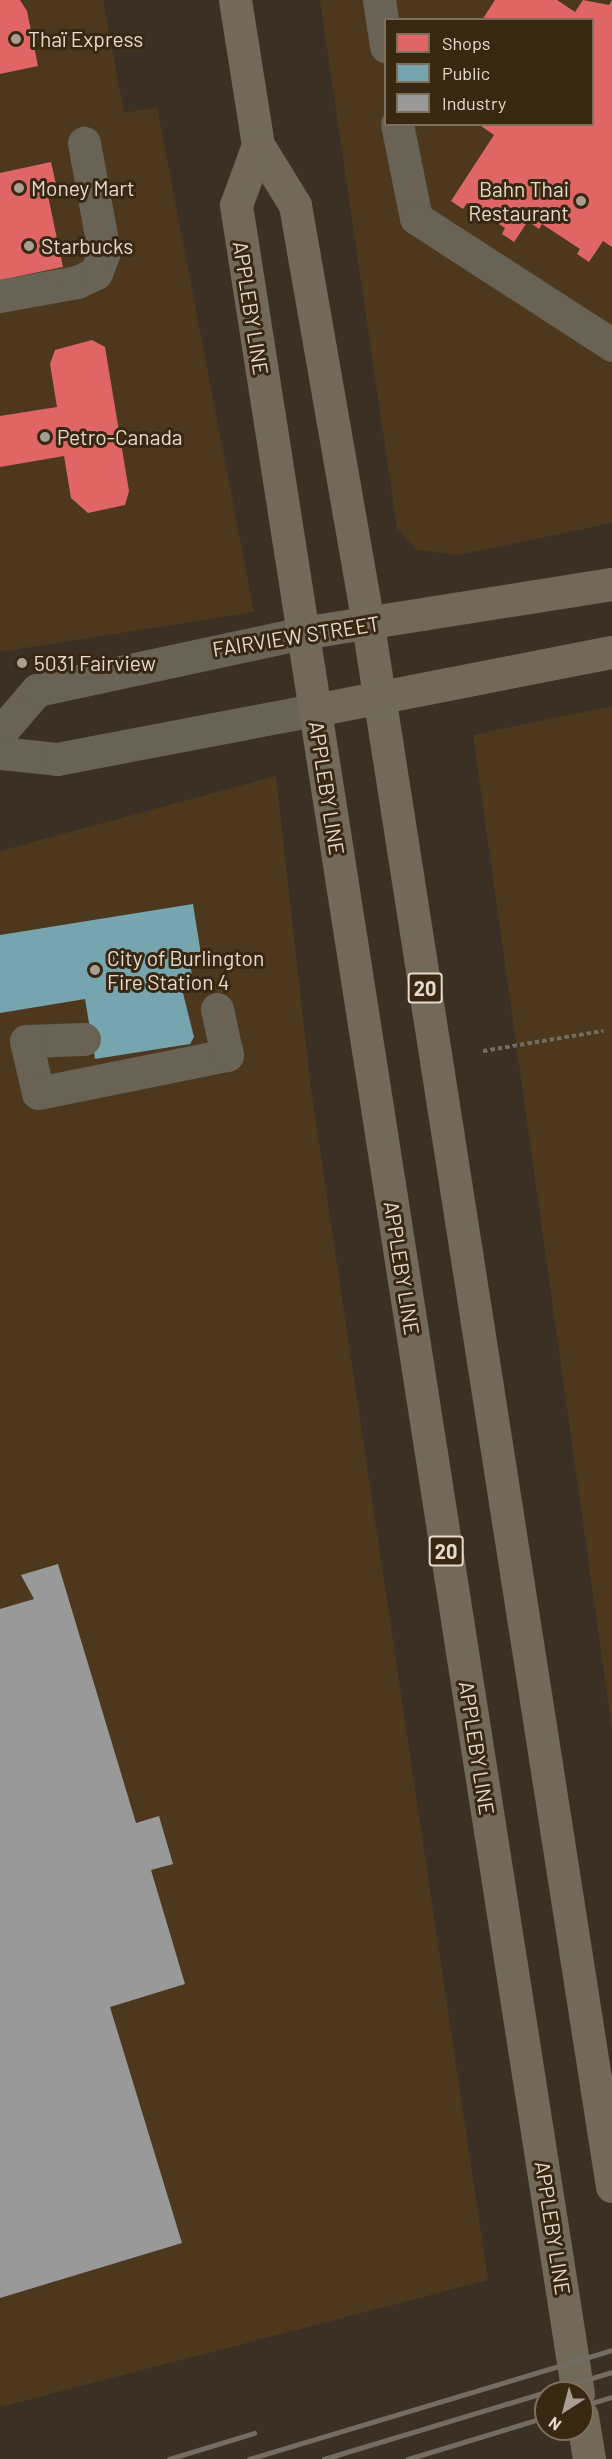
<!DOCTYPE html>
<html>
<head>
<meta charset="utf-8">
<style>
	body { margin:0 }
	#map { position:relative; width:612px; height:2459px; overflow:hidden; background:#3a3024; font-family:Barlow,sans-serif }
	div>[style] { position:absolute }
	.built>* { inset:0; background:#4d381e }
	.shops>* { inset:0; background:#e06666 }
	.public>* { inset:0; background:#76a5af }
	.industry>* { inset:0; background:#999 }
	.path>* { height:4px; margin-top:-2px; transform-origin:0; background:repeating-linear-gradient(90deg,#706c61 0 4.5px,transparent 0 7.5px) }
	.minor>* { height:33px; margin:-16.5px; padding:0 16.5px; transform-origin:16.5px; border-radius:16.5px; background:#686355 }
	.major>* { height:33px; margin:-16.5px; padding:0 16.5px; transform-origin:16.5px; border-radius:16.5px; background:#716a59 }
	.rail>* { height:4.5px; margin:-2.25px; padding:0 2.25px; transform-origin:2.25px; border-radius:2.25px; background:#726c62 }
	.dots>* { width:16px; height:16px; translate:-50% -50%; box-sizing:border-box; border:3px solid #382711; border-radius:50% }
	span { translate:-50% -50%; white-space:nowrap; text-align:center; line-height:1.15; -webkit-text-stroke:6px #382711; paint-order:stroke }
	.shield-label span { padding:2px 4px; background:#382711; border:2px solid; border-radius:4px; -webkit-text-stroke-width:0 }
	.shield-label { font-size:20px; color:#e6dacd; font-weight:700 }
	.poi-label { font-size:21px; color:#e6dacd }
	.left { translate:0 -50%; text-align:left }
	.right { translate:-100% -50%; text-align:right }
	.street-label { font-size:21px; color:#e6dacd }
	.legend { position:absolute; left:384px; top:18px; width:210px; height:108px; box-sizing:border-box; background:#382711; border:2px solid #7e6f5c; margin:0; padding:8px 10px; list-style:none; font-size:18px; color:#e6dacd }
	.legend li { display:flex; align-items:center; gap:12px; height:30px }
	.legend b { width:30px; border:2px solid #7e6f5c }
	.north { position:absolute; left:534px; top:2381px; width:60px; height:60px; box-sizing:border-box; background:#382711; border:2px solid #7e6f5c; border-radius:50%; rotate:216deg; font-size:16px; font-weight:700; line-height:24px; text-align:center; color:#e6dacd }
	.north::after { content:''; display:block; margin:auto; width:21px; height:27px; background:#aa9e92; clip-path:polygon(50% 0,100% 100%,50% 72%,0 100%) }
</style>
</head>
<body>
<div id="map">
	<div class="built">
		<i style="clip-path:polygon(0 0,103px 0,124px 113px,157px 107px,254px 612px,0 652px)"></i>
		<i style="clip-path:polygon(evenodd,320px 0,612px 0,612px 523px,458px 555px,417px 550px,397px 528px,320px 0,386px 20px,592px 20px,592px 124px,386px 124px,386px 20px)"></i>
		<i style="clip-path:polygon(612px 706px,612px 1730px,473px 735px)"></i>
		<i style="clip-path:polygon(276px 776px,311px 1089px,488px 2280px,0 2407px,0 851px)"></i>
	</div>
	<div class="shops">
		<i style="clip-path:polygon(0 0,20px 0,27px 11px,38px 66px,0 74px)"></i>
		<i style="clip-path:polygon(495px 0,557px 0,575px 12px,583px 0,609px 5px,612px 0,612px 247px,603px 241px,589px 262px,577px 254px,580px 249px,542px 224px,539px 229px,528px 221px,514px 242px,502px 234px,505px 228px,467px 203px,463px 209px,451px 201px,494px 135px,478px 124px,592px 124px,592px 20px,482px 20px)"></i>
		<i style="clip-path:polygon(51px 162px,57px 189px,47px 191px,63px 267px,0 280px,0 173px)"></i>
		<i style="clip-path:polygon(92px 340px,105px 347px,129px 491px,125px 505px,88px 513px,71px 498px,64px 456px,0 467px,0 416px,57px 407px,50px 364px,55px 350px)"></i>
	</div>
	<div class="public">
		<i style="clip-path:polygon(193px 904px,201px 954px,189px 956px,193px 983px,181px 985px,194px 1037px,190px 1044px,95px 1059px,85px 999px,0 1013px,0 935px)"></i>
	</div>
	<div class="industry">
		<i style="clip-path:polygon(58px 1564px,136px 1823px,159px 1816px,173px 1864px,151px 1870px,185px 1984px,110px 2007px,182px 2243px,0 2298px,0 1609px,34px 1599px,21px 1575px)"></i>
	</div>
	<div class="path">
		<i style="left:483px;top:1051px;width:122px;rotate:-9.5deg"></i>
	</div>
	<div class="minor">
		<i style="left:379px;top:0;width:47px;rotate:81.3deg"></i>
		<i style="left:397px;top:124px;width:96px;rotate:78.6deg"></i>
		<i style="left:416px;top:218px;width:234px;rotate:32.9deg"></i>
		<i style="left:0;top:296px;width:78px;rotate:-10.3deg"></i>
		<i style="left:77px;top:282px;width:21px;rotate:-25deg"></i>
		<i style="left:96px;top:273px;width:22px;rotate:-69deg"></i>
		<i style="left:104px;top:252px;width:111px;rotate:-100.4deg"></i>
		<i style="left:0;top:733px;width:57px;rotate:-49.3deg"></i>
		<i style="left:37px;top:690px;width:271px;rotate:-12.1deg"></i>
		<i style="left:0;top:753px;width:57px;rotate:6deg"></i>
		<i style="left:57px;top:759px;width:263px;rotate:-10.8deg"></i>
		<i style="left:84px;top:1039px;width:58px;rotate:178deg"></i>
		<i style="left:26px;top:1041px;width:53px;rotate:77deg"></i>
		<i style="left:38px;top:1093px;width:193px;rotate:-11.4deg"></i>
		<i style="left:227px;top:1055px;width:47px;rotate:-102.3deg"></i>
	</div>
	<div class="major">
		<i style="left:235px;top:0;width:147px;rotate:81deg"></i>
		<i style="left:258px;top:145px;width:70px;rotate:58.3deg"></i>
		<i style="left:295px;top:205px;width:426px;rotate:80.1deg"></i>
		<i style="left:368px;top:625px;width:1580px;rotate:81.12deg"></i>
		<i style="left:258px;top:145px;width:64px;rotate:110.1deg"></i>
		<i style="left:236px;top:205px;width:2215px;rotate:81.12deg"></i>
		<i style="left:302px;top:633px;width:314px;rotate:-9deg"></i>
		<i style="left:315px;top:710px;width:303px;rotate:-11.1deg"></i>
		<i style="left:582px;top:2416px;width:44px;rotate:80.8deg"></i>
	</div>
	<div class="rail">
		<i style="left:582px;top:2406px;width:31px;rotate:-17deg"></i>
		<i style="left:169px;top:2459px;width:89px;rotate:-17deg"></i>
		<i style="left:249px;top:2459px;width:379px;rotate:-16.7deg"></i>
		<i style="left:324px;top:2459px;width:301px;rotate:-16.8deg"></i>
		<i style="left:408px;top:2459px;width:144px;rotate:-16.9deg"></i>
	</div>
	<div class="dots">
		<i style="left:16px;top:39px;background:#aa9e92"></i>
		<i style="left:19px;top:188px;background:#aa9e92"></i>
		<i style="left:581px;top:201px;background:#aa9e92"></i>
		<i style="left:29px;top:246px;background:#aa9e92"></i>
		<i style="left:45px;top:437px;background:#aa9e92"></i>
		<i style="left:22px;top:663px;background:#aa9e92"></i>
		<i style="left:95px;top:970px;background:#aa9e92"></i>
	</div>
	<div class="shield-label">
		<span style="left:425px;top:988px">20</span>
		<span style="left:446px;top:1551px">20</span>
	</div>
	<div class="poi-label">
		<span class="left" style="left:28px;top:39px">Thaï Express</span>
		<span class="left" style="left:31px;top:188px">Money Mart</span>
		<span class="right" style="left:569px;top:201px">Bahn Thai<br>Restaurant</span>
		<span class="left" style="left:41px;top:246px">Starbucks</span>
		<span class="left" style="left:57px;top:437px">Petro-Canada</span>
		<span class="left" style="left:34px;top:663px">5031 Fairview</span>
		<span class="left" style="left:107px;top:970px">City of Burlington<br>Fire Station 4</span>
	</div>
	<div class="street-label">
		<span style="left:251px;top:308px;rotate:81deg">APPLEBY LINE</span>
		<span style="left:296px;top:636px;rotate:-9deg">FAIRVIEW STREET</span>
		<span style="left:327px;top:788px;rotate:81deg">APPLEBY LINE</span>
		<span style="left:402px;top:1268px;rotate:81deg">APPLEBY LINE</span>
		<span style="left:477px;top:1748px;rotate:81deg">APPLEBY LINE</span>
		<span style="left:553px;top:2228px;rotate:81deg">APPLEBY LINE</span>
	</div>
	<ul class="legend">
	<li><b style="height:16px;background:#e06666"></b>Shops</li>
	<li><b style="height:16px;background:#76a5af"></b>Public</li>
	<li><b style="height:16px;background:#999"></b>Industry</li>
	</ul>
	<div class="north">N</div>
</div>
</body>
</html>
